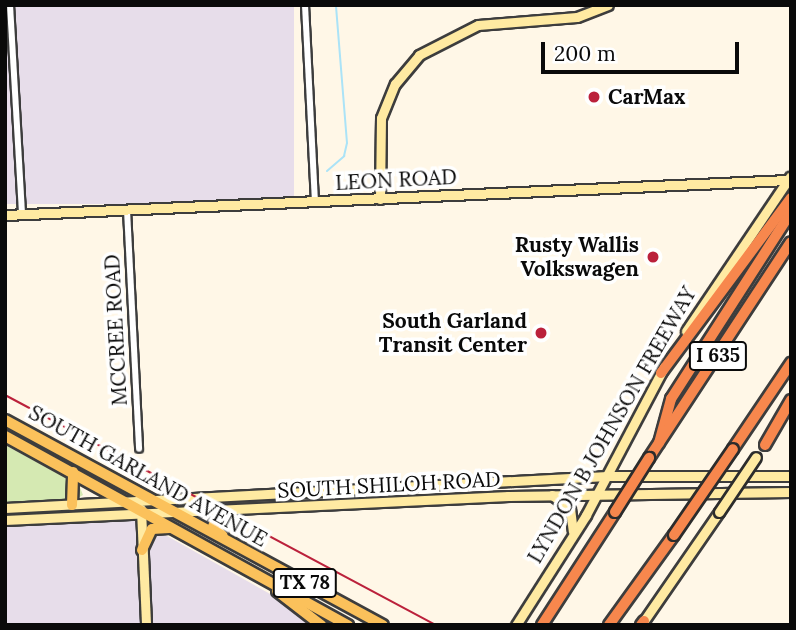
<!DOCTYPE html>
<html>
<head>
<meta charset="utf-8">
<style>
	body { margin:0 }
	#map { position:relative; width:796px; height:630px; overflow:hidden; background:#fff7e7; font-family:Lora,serif }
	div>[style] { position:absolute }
	.industrial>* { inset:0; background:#e7ddea; transform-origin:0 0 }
	.green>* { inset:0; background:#d5e9b2 }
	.stream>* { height:2px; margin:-1px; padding:0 1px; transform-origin:1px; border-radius:1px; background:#abe3f7 }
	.roads { filter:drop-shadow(2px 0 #3d3d3d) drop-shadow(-2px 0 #3d3d3d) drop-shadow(0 2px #3d3d3d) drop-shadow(0 -2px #3d3d3d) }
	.street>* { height:6px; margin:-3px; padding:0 3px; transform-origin:3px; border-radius:3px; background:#fff }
	.secondary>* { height:9px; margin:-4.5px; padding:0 4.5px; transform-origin:4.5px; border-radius:4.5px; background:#ffeaa2 }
	.primary>* { height:10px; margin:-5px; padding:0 5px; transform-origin:5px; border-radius:5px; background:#fbc15b }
	.highway>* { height:10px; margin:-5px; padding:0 5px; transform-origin:5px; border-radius:5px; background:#f7874d }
	.rail>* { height:2px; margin:-1px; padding:0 1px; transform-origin:1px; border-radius:1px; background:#bb213b }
	.bridges { filter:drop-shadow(2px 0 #2c2c2c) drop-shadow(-2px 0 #2c2c2c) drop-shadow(0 2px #2c2c2c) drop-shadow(0 -2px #2c2c2c) }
	.secondary-bridge>* { height:9px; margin:-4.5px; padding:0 4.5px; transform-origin:4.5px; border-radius:4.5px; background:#ffeaa2 }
	.highway-bridge>* { height:10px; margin:-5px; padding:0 5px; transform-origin:5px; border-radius:5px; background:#f7874d }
	.dots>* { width:19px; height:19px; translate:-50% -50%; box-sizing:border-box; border:4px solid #fff; border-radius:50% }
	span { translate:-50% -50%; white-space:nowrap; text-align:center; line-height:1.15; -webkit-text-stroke:7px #fff; paint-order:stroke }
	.shield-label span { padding:2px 5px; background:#fff; border:2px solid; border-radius:5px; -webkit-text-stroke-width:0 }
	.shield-label { font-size:19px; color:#0a0a0a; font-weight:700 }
	.poi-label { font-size:21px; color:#0a0a0a; font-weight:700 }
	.left { translate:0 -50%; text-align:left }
	.right { translate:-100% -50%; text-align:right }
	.street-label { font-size:21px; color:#0a0a0a }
	.frame { position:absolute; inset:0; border:7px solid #0a0a0a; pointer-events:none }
	.scale { position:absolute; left:541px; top:42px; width:198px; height:32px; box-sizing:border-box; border:4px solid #0a0a0a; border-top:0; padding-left:9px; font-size:21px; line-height:24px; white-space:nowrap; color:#0a0a0a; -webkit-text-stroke:5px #fff; paint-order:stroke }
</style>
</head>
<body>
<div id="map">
	<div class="industrial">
		<i style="left:5px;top:5px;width:289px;height:199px"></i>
		<i style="clip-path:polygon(135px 518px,311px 617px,317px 625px,5px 625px,5px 526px)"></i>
	</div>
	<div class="green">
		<i style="clip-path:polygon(5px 445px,79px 485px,83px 495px,73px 501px,5px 505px)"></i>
	</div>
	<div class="stream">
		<i style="left:327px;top:171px;width:23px;rotate:-41deg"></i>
		<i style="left:344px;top:156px;width:13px;rotate:-77deg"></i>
		<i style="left:347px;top:143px;width:138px;rotate:-94.6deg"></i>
	</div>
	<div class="roads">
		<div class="street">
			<i style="left:10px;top:5px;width:209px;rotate:86.7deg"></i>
			<i style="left:305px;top:5px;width:196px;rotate:87.1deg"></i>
			<i style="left:127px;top:210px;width:239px;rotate:87.1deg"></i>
		</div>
		<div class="secondary">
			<i style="left:380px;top:199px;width:81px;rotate:-89.3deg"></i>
			<i style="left:381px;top:118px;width:37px;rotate:-68deg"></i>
			<i style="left:395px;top:84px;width:38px;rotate:-50deg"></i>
			<i style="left:419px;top:55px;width:66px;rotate:-27deg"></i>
			<i style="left:478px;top:25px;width:99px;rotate:-4.6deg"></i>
			<i style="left:577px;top:17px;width:33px;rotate:-21deg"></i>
			<i style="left:5px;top:215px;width:784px;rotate:-2.56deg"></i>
			<i style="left:686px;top:331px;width:186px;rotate:-56deg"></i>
			<i style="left:552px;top:495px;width:22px;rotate:36deg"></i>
			<i style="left:570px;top:508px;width:23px;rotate:83deg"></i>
			<i style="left:5px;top:508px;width:603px;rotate:-3.04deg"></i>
			<i style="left:607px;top:476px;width:184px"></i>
			<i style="left:141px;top:509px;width:116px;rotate:87.5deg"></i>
			<i style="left:5px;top:520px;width:504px;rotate:-2.73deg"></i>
			<i style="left:508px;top:496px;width:283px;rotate:-0.8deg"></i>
			<i style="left:516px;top:625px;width:130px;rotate:-57.5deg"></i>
			<i style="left:586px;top:515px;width:167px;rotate:-62.2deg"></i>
			<i style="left:641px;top:625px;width:137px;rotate:-55.4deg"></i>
		</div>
		<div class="primary">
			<i style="left:5px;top:420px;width:430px;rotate:28.5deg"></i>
			<i style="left:5px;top:436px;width:392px;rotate:28.9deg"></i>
			<i style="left:72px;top:505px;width:33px;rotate:-88deg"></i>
			<i style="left:219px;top:511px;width:17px;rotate:111deg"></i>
			<i style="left:213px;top:527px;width:13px;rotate:42deg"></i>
			<i style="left:142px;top:550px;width:23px;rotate:-65deg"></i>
			<i style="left:152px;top:529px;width:17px;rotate:-3deg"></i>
			<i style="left:277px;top:591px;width:56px;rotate:37.7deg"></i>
		</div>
		<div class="highway">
			<i style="left:661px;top:373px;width:218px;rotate:-53.4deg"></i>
			<i style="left:659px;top:443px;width:46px;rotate:-74.7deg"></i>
			<i style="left:671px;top:399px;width:222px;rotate:-57.3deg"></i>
			<i style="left:765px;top:445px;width:52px;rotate:-60deg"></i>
			<i style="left:733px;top:449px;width:104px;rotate:-56deg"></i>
			<i style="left:649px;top:458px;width:258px;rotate:-56.7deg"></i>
			<i style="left:542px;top:625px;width:135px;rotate:-57.1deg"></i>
			<i style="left:609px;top:625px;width:111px;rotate:-54.2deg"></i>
			<i style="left:641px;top:625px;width:5px;rotate:-53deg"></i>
		</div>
	</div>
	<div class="rail">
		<i style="left:5px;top:395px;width:488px;rotate:28.1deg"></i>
	</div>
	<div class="bridges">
		<div class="secondary-bridge">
			<i style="left:719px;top:512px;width:66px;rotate:-56.1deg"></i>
		</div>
		<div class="highway-bridge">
			<i style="left:615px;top:512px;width:64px;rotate:-57.8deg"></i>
			<i style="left:674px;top:535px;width:104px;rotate:-55.5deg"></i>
		</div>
	</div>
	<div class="dots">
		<i style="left:594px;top:97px;background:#bb213b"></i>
		<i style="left:653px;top:257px;background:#bb213b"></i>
		<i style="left:541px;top:333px;background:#bb213b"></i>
	</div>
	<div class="shield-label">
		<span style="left:718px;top:356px">I 635</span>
		<span style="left:305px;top:583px">TX 78</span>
	</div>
	<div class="poi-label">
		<span class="left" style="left:608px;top:97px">CarMax</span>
		<span class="right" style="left:639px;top:257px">Rusty Wallis<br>Volkswagen</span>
		<span class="right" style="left:527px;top:333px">South Garland<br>Transit Center</span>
	</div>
	<div class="street-label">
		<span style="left:396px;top:180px;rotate:-3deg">LEON ROAD</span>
		<span style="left:116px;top:330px;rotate:-93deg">MCCREE ROAD</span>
		<span style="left:612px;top:425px;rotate:-60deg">LYNDON B JOHNSON FREEWAY</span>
		<span style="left:148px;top:476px;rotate:29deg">SOUTH GARLAND AVENUE</span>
		<span style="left:389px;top:485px;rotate:-3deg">SOUTH SHILOH ROAD</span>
	</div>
	<div class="frame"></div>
	<div class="scale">200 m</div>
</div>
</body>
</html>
